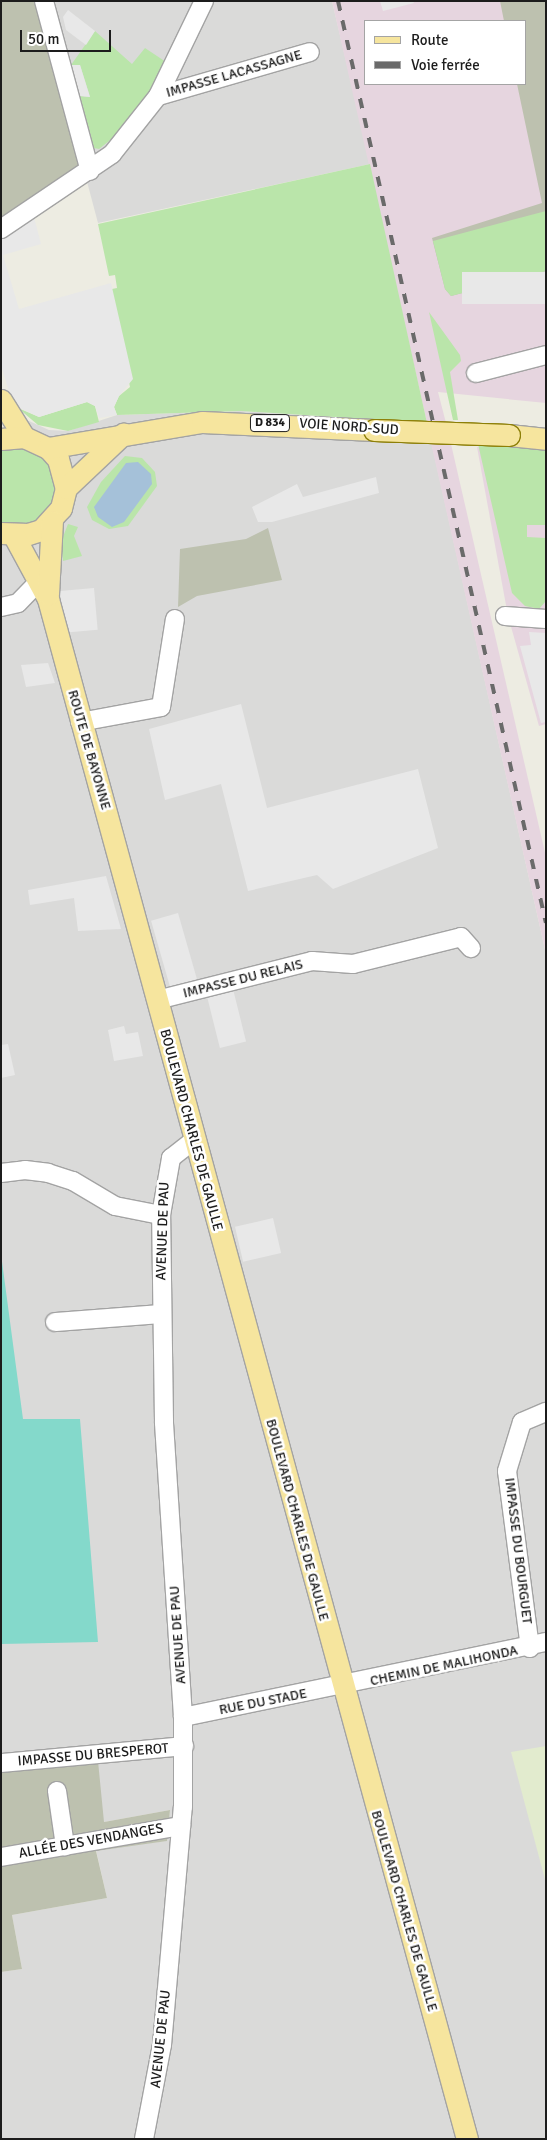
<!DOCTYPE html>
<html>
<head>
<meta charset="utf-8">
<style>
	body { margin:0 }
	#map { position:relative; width:547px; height:2140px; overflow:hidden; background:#edece2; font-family:Signika,sans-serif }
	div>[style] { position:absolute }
	.residential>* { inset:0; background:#dadad9 }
	.industrial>* { inset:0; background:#e6d5df }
	.construction>* { inset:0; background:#bdc1af }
	.farmland>* { inset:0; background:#e2ebce }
	.grass>* { inset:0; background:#bae5aa }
	.pitch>* { inset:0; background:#84d9cb }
	.parking>* { inset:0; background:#e8e8e8; transform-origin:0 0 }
	.water>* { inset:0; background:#a5c1d9 }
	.roads { filter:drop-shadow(1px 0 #a3a3a3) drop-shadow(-1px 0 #a3a3a3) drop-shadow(0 1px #a3a3a3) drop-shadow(0 -1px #a3a3a3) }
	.minor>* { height:18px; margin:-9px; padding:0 9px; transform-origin:9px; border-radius:9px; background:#fff }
	.major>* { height:21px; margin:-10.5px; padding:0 10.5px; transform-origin:10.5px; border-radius:10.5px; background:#f6e59e }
	.rail>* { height:4px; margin-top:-2px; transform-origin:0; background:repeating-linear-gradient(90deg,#6a6a6a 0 10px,transparent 0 20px) }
	.bridges { filter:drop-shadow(1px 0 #8d7f08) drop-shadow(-1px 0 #8d7f08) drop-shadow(0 1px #8d7f08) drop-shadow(0 -1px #8d7f08) }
	.major-bridge>* { height:21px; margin:-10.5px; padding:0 10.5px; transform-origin:10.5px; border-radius:10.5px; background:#f6e59e }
	span { translate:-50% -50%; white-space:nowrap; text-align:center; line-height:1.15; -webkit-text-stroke:5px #fff; paint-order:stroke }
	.shield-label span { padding:1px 4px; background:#fff; border:1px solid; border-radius:4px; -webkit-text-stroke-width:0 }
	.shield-label { font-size:12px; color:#1c1c1c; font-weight:700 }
	.street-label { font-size:14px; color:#1c1c1c }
	.frame { position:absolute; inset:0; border:2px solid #1c1c1c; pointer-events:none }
	.legend { position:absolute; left:364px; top:20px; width:162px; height:65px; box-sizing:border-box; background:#fff; border:1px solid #a4a4a4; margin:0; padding:6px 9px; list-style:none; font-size:15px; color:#1c1c1c }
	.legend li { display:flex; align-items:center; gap:10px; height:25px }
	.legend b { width:25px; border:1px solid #a4a4a4 }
	.scale { position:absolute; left:20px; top:30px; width:91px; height:22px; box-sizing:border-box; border:2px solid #1c1c1c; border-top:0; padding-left:6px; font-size:15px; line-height:18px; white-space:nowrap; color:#1c1c1c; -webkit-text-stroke:4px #fff; paint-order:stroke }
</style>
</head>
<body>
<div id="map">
	<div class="residential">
		<i style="clip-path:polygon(39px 1px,332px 1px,370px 164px,98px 223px)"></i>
		<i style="clip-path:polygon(241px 411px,427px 423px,546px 954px,546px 2139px,1px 2139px,1px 1972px,22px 1969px,12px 1915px,107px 1898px,96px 1850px,166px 1841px,170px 1810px,104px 1822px,1px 1766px,1px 429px,29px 421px,49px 430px,68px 431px,117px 415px)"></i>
	</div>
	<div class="industrial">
		<i style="clip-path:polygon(evenodd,332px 1px,546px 1px,546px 403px,438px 392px,446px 423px,427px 423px,332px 1px,366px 21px,526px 21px,526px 84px,366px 84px,366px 21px)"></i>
		<i style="clip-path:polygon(431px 443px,451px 444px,546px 857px,546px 954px)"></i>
		<i style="clip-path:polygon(477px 447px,546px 456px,546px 724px,539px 726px,508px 616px)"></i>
	</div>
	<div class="construction">
		<i style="clip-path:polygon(1px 1px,39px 1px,82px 167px,1px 220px)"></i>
		<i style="clip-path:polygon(500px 1px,546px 1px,546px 271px,451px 296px,445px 289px,432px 238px,542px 203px,517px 84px,526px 84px,526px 21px,504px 21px)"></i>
		<i style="clip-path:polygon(268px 528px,282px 580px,197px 596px,178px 607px,180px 549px,246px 539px)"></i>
		<i style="clip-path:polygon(98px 1761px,104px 1822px,170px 1810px,167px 1841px,96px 1851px,107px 1898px,12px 1915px,22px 1969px,1px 1972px,1px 1766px)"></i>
	</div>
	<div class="farmland">
		<i style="clip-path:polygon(546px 1746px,546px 1883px,511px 1752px)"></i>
	</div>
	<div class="grass">
		<i style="clip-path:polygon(95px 31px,132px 64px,145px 48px,166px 62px,133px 122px,99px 149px,94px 148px,80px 96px,90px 97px,80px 65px,71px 65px)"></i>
		<i style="clip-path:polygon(370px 164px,427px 423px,241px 411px,117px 415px,114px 407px,119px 396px,130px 387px,112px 302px,112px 289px,117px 288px,115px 275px,109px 276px,98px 224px)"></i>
		<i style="clip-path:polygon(546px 211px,546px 271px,451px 296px,445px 289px,433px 241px)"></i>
		<i style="clip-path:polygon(429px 312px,460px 355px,461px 361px,450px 372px,458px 420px,453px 420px)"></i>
		<i style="clip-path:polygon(87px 402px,95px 406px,99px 422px,68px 431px,38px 425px,18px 408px,39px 417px)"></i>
		<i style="clip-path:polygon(15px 444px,39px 450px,58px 479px,49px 512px,27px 526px,1px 523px,1px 448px)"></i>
		<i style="clip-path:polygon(478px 444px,546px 450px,546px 525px,527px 525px,527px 537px,546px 538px,546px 601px,539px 609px,525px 606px,512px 593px)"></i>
		<i style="clip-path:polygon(125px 456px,142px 458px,155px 472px,157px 486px,128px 526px,109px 529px,92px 520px,87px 507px,101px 482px)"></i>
		<i style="clip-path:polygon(68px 524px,78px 527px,74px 536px,82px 556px,63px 561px,61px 542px)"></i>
	</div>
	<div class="pitch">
		<i style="clip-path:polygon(1px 1254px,23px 1419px,80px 1419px,98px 1642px,1px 1644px)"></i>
	</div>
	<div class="parking">
		<i style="clip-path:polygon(380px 1px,413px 1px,414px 3px,383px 11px)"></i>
		<i style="clip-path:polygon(68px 10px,95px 31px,86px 45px,66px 30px,63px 17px)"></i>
		<i style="clip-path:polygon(71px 65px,80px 65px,90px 97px,80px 96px)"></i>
		<i style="clip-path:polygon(34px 217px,41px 244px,3px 255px,19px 309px,111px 283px,133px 379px,119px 396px,114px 407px,117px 415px,99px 418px,95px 406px,87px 402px,39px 417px,13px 405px,1px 365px,1px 240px)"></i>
		<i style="left:546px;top:272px;width:32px;height:84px;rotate:90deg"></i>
		<i style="clip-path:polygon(376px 477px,379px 493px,272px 522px,258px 522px,252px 507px,297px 484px,303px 497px)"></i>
		<i style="left:94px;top:588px;width:42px;height:34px;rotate:85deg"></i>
		<i style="clip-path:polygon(529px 632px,546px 633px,546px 722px,541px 723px,520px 646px,531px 645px)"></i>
		<i style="clip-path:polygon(48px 663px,55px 683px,26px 687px,21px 665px)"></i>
		<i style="clip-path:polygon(241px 704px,267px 808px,418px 769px,438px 848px,333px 889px,317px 875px,248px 891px,221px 784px,165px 800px,149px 729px)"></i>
		<i style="clip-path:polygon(106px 876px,121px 929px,78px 931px,74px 898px,30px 905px,28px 890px)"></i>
		<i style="left:178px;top:913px;width:71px;height:28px;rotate:74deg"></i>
		<i style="left:233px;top:989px;width:54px;height:27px;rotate:76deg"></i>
		<i style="clip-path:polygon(124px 1026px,126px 1034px,138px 1032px,143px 1056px,114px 1061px,108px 1030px)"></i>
		<i style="clip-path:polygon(8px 1044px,15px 1075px,1px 1078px,1px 1045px)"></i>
		<i style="left:273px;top:1218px;width:36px;height:39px;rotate:77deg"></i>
	</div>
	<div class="water">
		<i style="clip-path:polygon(138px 462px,151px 474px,152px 484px,124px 522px,112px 527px,98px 517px,94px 507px,126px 463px)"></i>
	</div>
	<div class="roads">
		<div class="minor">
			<i style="left:44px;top:1px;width:176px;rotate:74.9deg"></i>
			<i style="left:158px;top:96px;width:106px;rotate:-64.2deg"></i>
			<i style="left:1px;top:229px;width:134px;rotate:-34deg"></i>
			<i style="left:112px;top:154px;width:74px;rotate:-51.6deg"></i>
			<i style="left:158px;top:96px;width:158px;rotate:-16.1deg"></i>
			<i style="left:476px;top:373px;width:72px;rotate:-14.4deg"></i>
			<i style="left:1px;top:607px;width:17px;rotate:-13deg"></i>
			<i style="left:18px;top:603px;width:30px;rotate:-46deg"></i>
			<i style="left:505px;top:616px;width:41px;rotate:4.2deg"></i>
			<i style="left:80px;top:722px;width:82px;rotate:-10.5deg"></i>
			<i style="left:161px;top:707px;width:89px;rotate:-81deg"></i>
			<i style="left:157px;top:1000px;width:160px;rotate:-14.1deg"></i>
			<i style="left:312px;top:961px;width:41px;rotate:4.2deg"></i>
			<i style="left:353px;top:964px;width:111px;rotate:-14deg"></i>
			<i style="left:461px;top:937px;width:15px;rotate:48deg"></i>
			<i style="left:1px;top:1173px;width:24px;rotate:-7deg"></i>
			<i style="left:25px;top:1170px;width:23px;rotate:7deg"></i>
			<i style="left:48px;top:1173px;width:26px;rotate:18deg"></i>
			<i style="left:73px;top:1181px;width:49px;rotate:30.8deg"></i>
			<i style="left:115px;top:1206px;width:47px;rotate:11.1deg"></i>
			<i style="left:55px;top:1322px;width:107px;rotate:-4.3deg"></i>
			<i style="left:530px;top:1648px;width:178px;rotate:-97.4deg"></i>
			<i style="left:507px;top:1471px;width:51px;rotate:-73deg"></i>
			<i style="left:522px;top:1422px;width:26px;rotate:-23deg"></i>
			<i style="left:183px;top:1717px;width:371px;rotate:-11.7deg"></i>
			<i style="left:1px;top:1763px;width:184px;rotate:-5.3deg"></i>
			<i style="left:57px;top:1791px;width:56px;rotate:81.7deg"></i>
			<i style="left:1px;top:1857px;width:183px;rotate:-9.8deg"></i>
			<i style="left:144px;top:2139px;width:96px;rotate:-79.2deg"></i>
			<i style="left:162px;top:2045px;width:239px;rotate:-85deg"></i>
			<i style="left:183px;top:1807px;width:90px;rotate:-90deg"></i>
			<i style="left:183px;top:1717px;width:296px;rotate:-93.7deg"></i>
			<i style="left:164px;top:1422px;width:207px;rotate:-90.8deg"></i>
			<i style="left:161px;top:1215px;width:58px;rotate:-80deg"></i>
			<i style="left:171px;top:1158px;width:28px;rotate:-38deg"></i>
		</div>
		<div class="major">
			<i style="left:1px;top:400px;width:44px;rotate:58.1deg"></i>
			<i style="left:509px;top:435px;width:37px;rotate:6deg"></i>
			<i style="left:1px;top:439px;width:23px;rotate:-5deg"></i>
			<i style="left:24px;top:437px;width:26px;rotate:25deg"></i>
			<i style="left:48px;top:448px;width:15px;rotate:48deg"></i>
			<i style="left:58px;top:459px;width:30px;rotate:75deg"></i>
			<i style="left:66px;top:488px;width:21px;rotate:104deg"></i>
			<i style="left:61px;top:508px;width:30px;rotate:132deg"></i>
			<i style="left:41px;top:530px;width:14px;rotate:163deg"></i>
			<i style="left:28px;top:534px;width:27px;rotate:-178deg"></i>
			<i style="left:48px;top:448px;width:156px;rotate:-9.6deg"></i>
			<i style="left:202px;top:422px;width:172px;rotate:2.7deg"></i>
			<i style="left:66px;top:488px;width:79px;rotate:-43.5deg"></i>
			<i style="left:14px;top:536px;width:72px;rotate:61.6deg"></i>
			<i style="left:48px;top:599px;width:1596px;rotate:74.78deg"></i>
			<i style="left:48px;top:594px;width:73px;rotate:-86.9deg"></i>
		</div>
	</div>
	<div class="rail">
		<i style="left:338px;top:1px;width:945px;rotate:77.29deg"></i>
	</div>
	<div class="bridges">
		<div class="major-bridge">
			<i style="left:374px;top:430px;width:135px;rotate:2.1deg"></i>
		</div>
	</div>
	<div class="shield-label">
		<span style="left:270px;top:423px">D 834</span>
	</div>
	<div class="street-label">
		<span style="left:234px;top:74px;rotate:-16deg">IMPASSE LACASSAGNE</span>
		<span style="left:349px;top:427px;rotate:4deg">VOIE NORD-SUD</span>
		<span style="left:89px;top:750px;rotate:74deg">ROUTE DE BAYONNE</span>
		<span style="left:243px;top:979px;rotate:-14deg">IMPASSE DU RELAIS</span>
		<span style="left:191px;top:1130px;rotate:75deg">BOULEVARD CHARLES DE GAULLE</span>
		<span style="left:163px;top:1231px;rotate:-88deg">AVENUE DE PAU</span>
		<span style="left:297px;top:1520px;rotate:75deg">BOULEVARD CHARLES DE GAULLE</span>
		<span style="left:518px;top:1551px;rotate:83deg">IMPASSE DU BOURGUET</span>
		<span style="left:178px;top:1635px;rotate:-94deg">AVENUE DE PAU</span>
		<span style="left:444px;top:1666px;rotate:-12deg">CHEMIN DE MALIHONDA</span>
		<span style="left:263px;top:1702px;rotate:-11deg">RUE DU STADE</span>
		<span style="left:93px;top:1755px;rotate:-5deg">IMPASSE DU BRESPEROT</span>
		<span style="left:91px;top:1841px;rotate:-10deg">ALLÉE DES VENDANGES</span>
		<span style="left:404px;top:1911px;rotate:74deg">BOULEVARD CHARLES DE GAULLE</span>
		<span style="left:161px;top:2039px;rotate:-84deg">AVENUE DE PAU</span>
	</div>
	<div class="frame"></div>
	<ul class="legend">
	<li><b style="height:6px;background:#f6e59e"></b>Route</li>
	<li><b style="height:6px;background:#6a6a6a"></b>Voie ferrée</li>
	</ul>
	<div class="scale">50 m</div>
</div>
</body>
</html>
